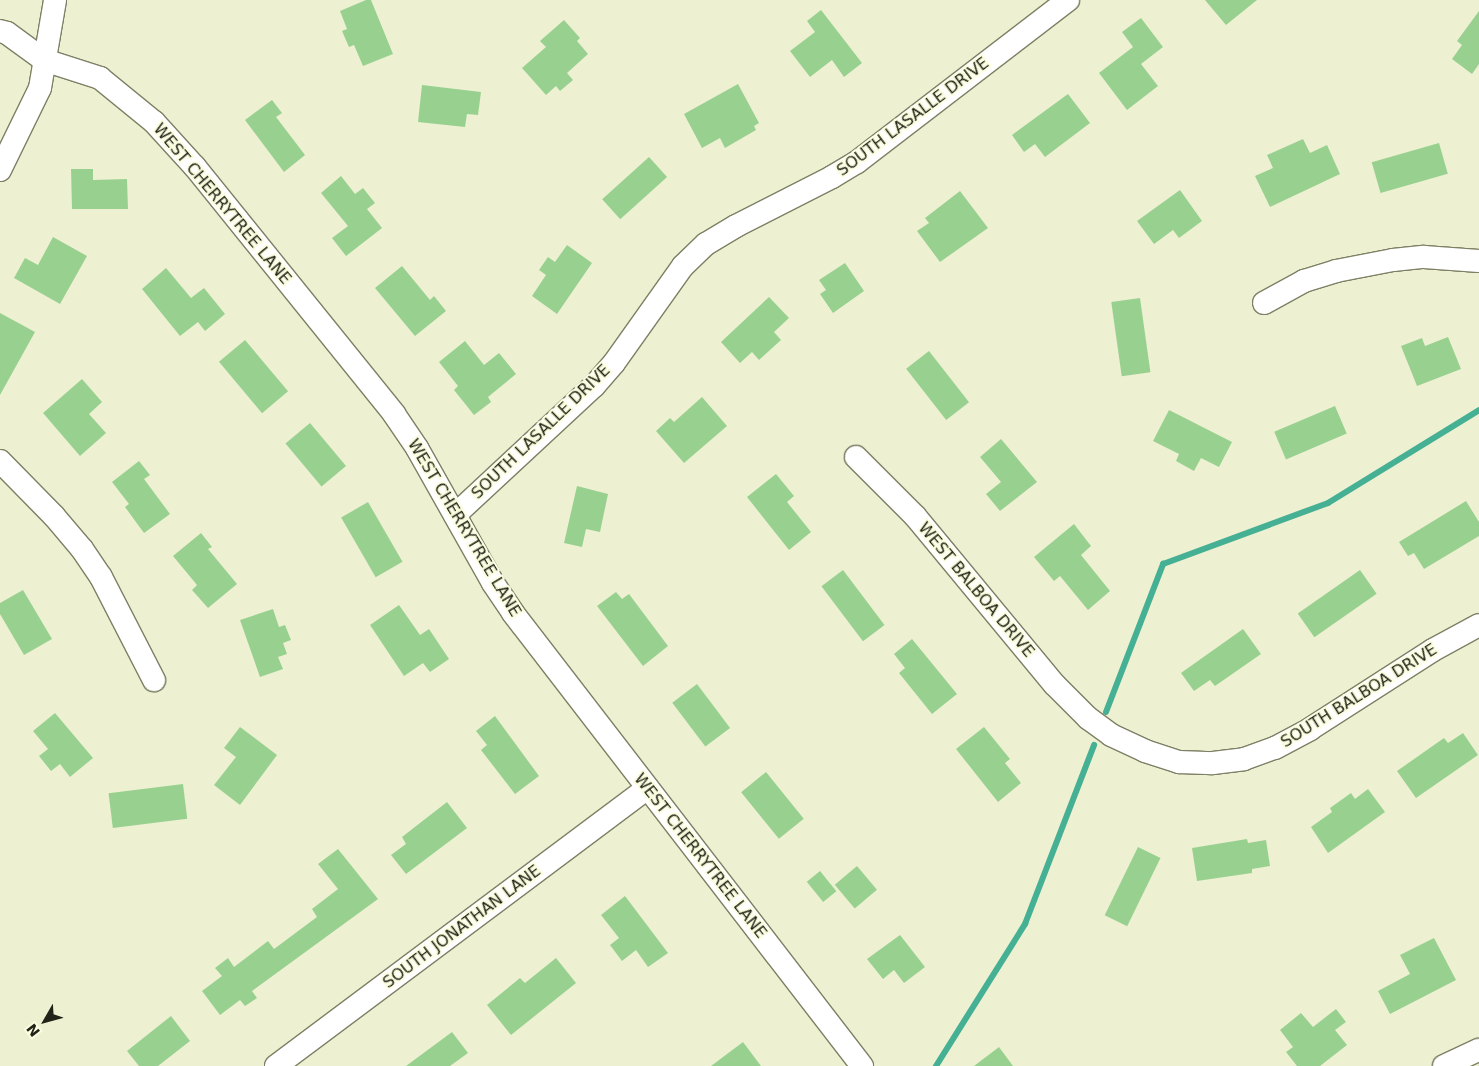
<!DOCTYPE html>
<html>
<head>
<meta charset="utf-8">
<style>
	body { margin:0 }
	#map { position:relative; width:1479px; height:1066px; overflow:hidden; background:#eef0d2; font-family:"DejaVu Sans",sans-serif }
	div>[style] { position:absolute }
	.stream>* { height:6px; margin:-3px; padding:0 3px; transform-origin:3px; border-radius:3px; background:#45b093 }
	.building>* { inset:0; background:#98d18f; transform-origin:0 0 }
	.roads { filter:drop-shadow(1px 0 #7e8065) drop-shadow(-1px 0 #7e8065) drop-shadow(0 1px #7e8065) drop-shadow(0 -1px #7e8065) }
	.minor>* { height:22px; margin:-11px; padding:0 11px; transform-origin:11px; border-radius:11px; background:#fff }
	span { translate:-50% -50%; white-space:nowrap; text-align:center; line-height:1.15; -webkit-text-stroke:4px #fbfddf; paint-order:stroke }
	.street-label { font-size:16px; color:#222318 }
	.north { position:absolute; left:20px; top:996px; width:50px; height:50px; -webkit-text-stroke:4px #fbfddf; paint-order:stroke; rotate:232deg; font-size:14px; font-weight:700; line-height:20px; text-align:center; color:#222318 }
	.north::after { content:''; display:block; margin:auto; width:18px; height:22px; background:#222318; clip-path:polygon(50% 0,100% 100%,50% 72%,0 100%) }
</style>
</head>
<body>
<div id="map">
	<div class="stream">
		<i style="left:1106px;top:712px;width:159px;rotate:-68.9deg"></i>
		<i style="left:1163px;top:564px;width:176px;rotate:-20.3deg"></i>
		<i style="left:1328px;top:503px;width:177px;rotate:-31.6deg"></i>
		<i style="left:936px;top:1066px;width:168px;rotate:-57.9deg"></i>
		<i style="left:1025px;top:924px;width:192px;rotate:-68.9deg"></i>
	</div>
	<div class="building">
		<i style="clip-path:polygon(366px 0,371px 0,393px 54px,363px 66px,354px 45px,349px 47px,342px 31px,347px 29px,340px 11px)"></i>
		<i style="clip-path:polygon(1205px 0,1257px 0,1226px 25px)"></i>
		<i style="clip-path:polygon(821px 10px,862px 63px,844px 77px,832px 60px,810px 77px,790px 51px,815px 32px,807px 21px)"></i>
		<i style="clip-path:polygon(1479px 11px,1479px 64px,1472px 74px,1452px 59px,1462px 45px,1457px 41px)"></i>
		<i style="clip-path:polygon(1141px 18px,1163px 47px,1141px 64px,1158px 86px,1127px 110px,1099px 73px,1133px 47px,1122px 32px)"></i>
		<i style="clip-path:polygon(564px 20px,580px 38px,577px 41px,588px 54px,567px 73px,573px 80px,560px 91px,556px 86px,546px 95px,522px 68px,546px 47px,540px 41px)"></i>
		<i style="clip-path:polygon(738px 84px,759px 123px,754px 126px,756px 130px,725px 148px,720px 138px,702px 148px,684px 114px)"></i>
		<i style="clip-path:polygon(422px 85px,481px 92px,478px 115px,467px 114px,465px 127px,418px 122px)"></i>
		<i style="clip-path:polygon(1068px 94px,1090px 123px,1045px 157px,1035px 144px,1024px 152px,1012px 135px)"></i>
		<i style="clip-path:polygon(272px 100px,282px 113px,276px 117px,305px 155px,284px 172px,245px 120px)"></i>
		<i style="clip-path:polygon(1303px 139px,1310px 153px,1327px 145px,1340px 174px,1270px 207px,1255px 176px,1273px 168px,1267px 155px)"></i>
		<i style="left:1439px;top:143px;width:32px;height:70px;rotate:74deg"></i>
		<i style="left:649px;top:157px;width:27px;height:63px;rotate:48deg"></i>
		<i style="clip-path:polygon(71px 169px,93px 169px,93px 180px,127px 179px,128px 209px,72px 209px)"></i>
		<i style="clip-path:polygon(341px 176px,355px 194px,363px 188px,375px 203px,367px 209px,382px 228px,346px 256px,332px 238px,348px 226px,321px 193px)"></i>
		<i style="clip-path:polygon(1180px 190px,1202px 221px,1179px 238px,1173px 230px,1154px 244px,1137px 221px)"></i>
		<i style="clip-path:polygon(960px 191px,988px 228px,940px 262px,917px 231px,929px 223px,925px 218px)"></i>
		<i style="clip-path:polygon(53px 237px,87px 256px,60px 304px,14px 278px,25px 258px,38px 265px)"></i>
		<i style="clip-path:polygon(567px 245px,592px 263px,557px 314px,532px 296px,546px 275px,539px 270px,548px 257px,555px 262px)"></i>
		<i style="clip-path:polygon(845px 263px,864px 291px,833px 313px,820px 294px,826px 290px,819px 280px)"></i>
		<i style="clip-path:polygon(402px 266px,430px 300px,434px 296px,446px 311px,415px 336px,375px 288px)"></i>
		<i style="clip-path:polygon(166px 268px,191px 298px,204px 288px,225px 314px,205px 331px,198px 322px,180px 336px,142px 289px)"></i>
		<i style="clip-path:polygon(769px 297px,789px 318px,774px 332px,781px 340px,759px 360px,752px 352px,740px 363px,721px 342px)"></i>
		<i style="left:1140px;top:298px;width:75px;height:29px;rotate:82deg"></i>
		<i style="clip-path:polygon(0 313px,35px 332px,0 395px)"></i>
		<i style="clip-path:polygon(1448px 337px,1461px 369px,1417px 386px,1401px 346px,1422px 338px,1425px 346px)"></i>
		<i style="left:245px;top:340px;width:67px;height:34px;rotate:50deg"></i>
		<i style="clip-path:polygon(465px 341px,484px 365px,499px 353px,516px 374px,488px 397px,491px 402px,474px 415px,454px 390px,458px 386px,439px 362px)"></i>
		<i style="left:929px;top:351px;width:65px;height:29px;rotate:52deg"></i>
		<i style="clip-path:polygon(82px 379px,102px 402px,89px 414px,106px 433px,80px 456px,43px 413px)"></i>
		<i style="clip-path:polygon(702px 397px,727px 426px,684px 463px,656px 431px,670px 418px,674px 422px)"></i>
		<i style="left:1335px;top:406px;width:30px;height:66px;rotate:67deg"></i>
		<i style="clip-path:polygon(1169px 410px,1232px 442px,1219px 467px,1201px 458px,1194px 471px,1176px 461px,1179px 454px,1153px 441px)"></i>
		<i style="left:310px;top:423px;width:56px;height:32px;rotate:50deg"></i>
		<i style="clip-path:polygon(1001px 439px,1037px 482px,1000px 511px,986px 494px,1001px 482px,980px 457px)"></i>
		<i style="clip-path:polygon(139px 461px,150px 475px,144px 479px,170px 514px,144px 533px,125px 507px,129px 504px,112px 482px)"></i>
		<i style="clip-path:polygon(776px 474px,794px 496px,787px 502px,811px 532px,789px 550px,747px 497px)"></i>
		<i style="clip-path:polygon(577px 486px,608px 494px,600px 532px,586px 529px,582px 547px,564px 543px)"></i>
		<i style="clip-path:polygon(1466px 501px,1479px 522px,1479px 536px,1424px 569px,1414px 553px,1408px 556px,1399px 542px)"></i>
		<i style="left:368px;top:502px;width:69px;height:31px;rotate:60deg"></i>
		<i style="clip-path:polygon(1074px 524px,1091px 546px,1081px 555px,1110px 591px,1088px 610px,1060px 576px,1054px 581px,1034px 557px)"></i>
		<i style="clip-path:polygon(201px 533px,212px 547px,208px 549px,237px 584px,208px 608px,192px 590px,197px 585px,173px 556px)"></i>
		<i style="left:843px;top:570px;width:69px;height:27px;rotate:53deg"></i>
		<i style="left:1360px;top:570px;width:29px;height:76px;rotate:55deg"></i>
		<i style="clip-path:polygon(23px 590px,52px 639px,24px 655px,0 614px,0 603px)"></i>
		<i style="clip-path:polygon(616px 592px,622px 599px,629px 594px,668px 646px,643px 666px,597px 606px)"></i>
		<i style="clip-path:polygon(399px 605px,420px 635px,429px 629px,449px 659px,430px 672px,423px 663px,404px 676px,370px 625px)"></i>
		<i style="clip-path:polygon(273px 609px,279px 627px,285px 625px,291px 640px,283px 643px,287px 654px,278px 657px,283px 669px,260px 677px,240px 620px)"></i>
		<i style="clip-path:polygon(1243px 629px,1261px 654px,1215px 686px,1210px 680px,1194px 691px,1181px 673px)"></i>
		<i style="clip-path:polygon(912px 639px,957px 694px,932px 714px,899px 673px,905px 668px,894px 654px)"></i>
		<i style="left:697px;top:684px;width:55px;height:31px;rotate:53deg"></i>
		<i style="clip-path:polygon(55px 713px,93px 758px,70px 777px,60px 764px,51px 771px,39px 756px,48px 749px,33px 731px)"></i>
		<i style="clip-path:polygon(495px 716px,539px 776px,515px 794px,481px 750px,487px 745px,476px 731px)"></i>
		<i style="clip-path:polygon(240px 727px,277px 755px,240px 805px,214px 785px,236px 757px,224px 748px)"></i>
		<i style="clip-path:polygon(984px 727px,1010px 759px,1005px 763px,1021px 783px,998px 802px,956px 749px)"></i>
		<i style="clip-path:polygon(1463px 733px,1478px 755px,1416px 798px,1397px 771px,1444px 738px,1448px 743px)"></i>
		<i style="left:766px;top:772px;width:60px;height:32px;rotate:51deg"></i>
		<i style="left:183px;top:784px;width:35px;height:75px;rotate:83deg"></i>
		<i style="clip-path:polygon(1368px 789px,1385px 812px,1328px 853px,1311px 827px,1332px 812px,1330px 808px,1351px 793px,1355px 799px)"></i>
		<i style="clip-path:polygon(447px 802px,467px 828px,406px 874px,391px 855px,406px 844px,402px 837px)"></i>
		<i style="clip-path:polygon(1247px 839px,1248px 843px,1266px 840px,1270px 866px,1252px 869px,1252px 873px,1197px 881px,1192px 848px)"></i>
		<i style="left:1138px;top:847px;width:25px;height:76px;rotate:26deg"></i>
		<i style="clip-path:polygon(338px 849px,378px 899px,252px 991px,257px 998px,245px 1006px,240px 1000px,220px 1015px,202px 991px,222px 976px,215px 968px,228px 958px,234px 967px,268px 941px,274px 949px,317px 917px,312px 909px,338px 889px,318px 864px)"></i>
		<i style="left:857px;top:866px;width:31px;height:29px;rotate:50deg"></i>
		<i style="left:820px;top:871px;width:26px;height:17px;rotate:51deg"></i>
		<i style="clip-path:polygon(625px 896px,668px 953px,648px 967px,636px 950px,622px 961px,610px 945px,619px 938px,601px 915px)"></i>
		<i style="clip-path:polygon(900px 935px,925px 967px,904px 983px,894px 970px,883px 979px,867px 959px)"></i>
		<i style="clip-path:polygon(1434px 938px,1456px 980px,1390px 1014px,1378px 991px,1410px 974px,1400px 955px)"></i>
		<i style="clip-path:polygon(556px 958px,576px 983px,511px 1035px,487px 1005px,520px 978px,525px 983px)"></i>
		<i style="clip-path:polygon(1336px 1009px,1346px 1022px,1335px 1030px,1347px 1045px,1320px 1066px,1297px 1066px,1286px 1052px,1293px 1047px,1280px 1030px,1301px 1013px,1313px 1027px)"></i>
		<i style="clip-path:polygon(171px 1016px,190px 1041px,158px 1066px,139px 1066px,127px 1051px)"></i>
		<i style="clip-path:polygon(452px 1032px,468px 1053px,450px 1066px,406px 1066px)"></i>
		<i style="clip-path:polygon(743px 1042px,761px 1066px,711px 1066px)"></i>
		<i style="clip-path:polygon(999px 1047px,1013px 1066px,974px 1066px)"></i>
	</div>
	<div class="roads">
		<div class="minor">
			<i style="left:0;top:31px;width:7px;rotate:16deg"></i>
			<i style="left:7px;top:33px;width:46px;rotate:36.1deg"></i>
			<i style="left:44px;top:60px;width:59px;rotate:17.8deg"></i>
			<i style="left:100px;top:78px;width:70px;rotate:39.2deg"></i>
			<i style="left:154px;top:122px;width:61px;rotate:47.7deg"></i>
			<i style="left:195px;top:167px;width:317px;rotate:51.1deg"></i>
			<i style="left:394px;top:414px;width:41px;rotate:55.9deg"></i>
			<i style="left:417px;top:448px;width:155px;rotate:60.6deg"></i>
			<i style="left:493px;top:583px;width:36px;rotate:56deg"></i>
			<i style="left:513px;top:613px;width:572px;rotate:52.39deg"></i>
			<i style="left:0;top:170px;width:91px;rotate:-64deg"></i>
			<i style="left:40px;top:88px;width:89px;rotate:-80.3deg"></i>
			<i style="left:1264px;top:303px;width:46px;rotate:-28.8deg"></i>
			<i style="left:1304px;top:281px;width:34px;rotate:-17deg"></i>
			<i style="left:1336px;top:271px;width:58px;rotate:-10.9deg"></i>
			<i style="left:1393px;top:260px;width:31px;rotate:-6deg"></i>
			<i style="left:1424px;top:257px;width:55px;rotate:4.2deg"></i>
			<i style="left:856px;top:457px;width:83px;rotate:45deg"></i>
			<i style="left:915px;top:516px;width:219px;rotate:50.4deg"></i>
			<i style="left:1055px;top:685px;width:47px;rotate:45deg"></i>
			<i style="left:1088px;top:718px;width:29px;rotate:36deg"></i>
			<i style="left:1111px;top:735px;width:38px;rotate:25deg"></i>
			<i style="left:1145px;top:751px;width:36px;rotate:18deg"></i>
			<i style="left:1179px;top:762px;width:34px;rotate:2deg"></i>
			<i style="left:1213px;top:763px;width:31px;rotate:-7deg"></i>
			<i style="left:1244px;top:759px;width:33px;rotate:-20deg"></i>
			<i style="left:1275px;top:748px;width:40px;rotate:-28deg"></i>
			<i style="left:1310px;top:729px;width:146px;rotate:-32.7deg"></i>
			<i style="left:1433px;top:650px;width:52px;rotate:-28.5deg"></i>
			<i style="left:0;top:461px;width:77px;rotate:45.5deg"></i>
			<i style="left:54px;top:516px;width:43px;rotate:49.7deg"></i>
			<i style="left:82px;top:549px;width:34px;rotate:56deg"></i>
			<i style="left:101px;top:577px;width:116px;rotate:62.8deg"></i>
			<i style="left:455px;top:515px;width:190px;rotate:-42.9deg"></i>
			<i style="left:594px;top:386px;width:30px;rotate:-49deg"></i>
			<i style="left:614px;top:363px;width:119px;rotate:-54.6deg"></i>
			<i style="left:683px;top:266px;width:32px;rotate:-44deg"></i>
			<i style="left:706px;top:244px;width:35px;rotate:-31deg"></i>
			<i style="left:736px;top:226px;width:108px;rotate:-27deg"></i>
			<i style="left:832px;top:177px;width:29px;rotate:-31deg"></i>
			<i style="left:857px;top:162px;width:266px;rotate:-37.5deg"></i>
			<i style="left:276px;top:1066px;width:464px;rotate:-36.8deg"></i>
			<i style="left:1444px;top:1066px;width:38px;rotate:-25deg"></i>
		</div>
	</div>
	<div class="street-label">
		<span style="left:913px;top:117px;rotate:-37deg">SOUTH LASALLE DRIVE</span>
		<span style="left:222px;top:204px;rotate:50deg">WEST CHERRYTREE LANE</span>
		<span style="left:541px;top:432px;rotate:-44deg">SOUTH LASALLE DRIVE</span>
		<span style="left:464px;top:528px;rotate:59deg">WEST CHERRYTREE LANE</span>
		<span style="left:976px;top:590px;rotate:50deg">WEST BALBOA DRIVE</span>
		<span style="left:1359px;top:696px;rotate:-32deg">SOUTH BALBOA DRIVE</span>
		<span style="left:700px;top:856px;rotate:52deg">WEST CHERRYTREE LANE</span>
		<span style="left:462px;top:927px;rotate:-37deg">SOUTH JONATHAN LANE</span>
	</div>
	<div class="north">N</div>
</div>
</body>
</html>
